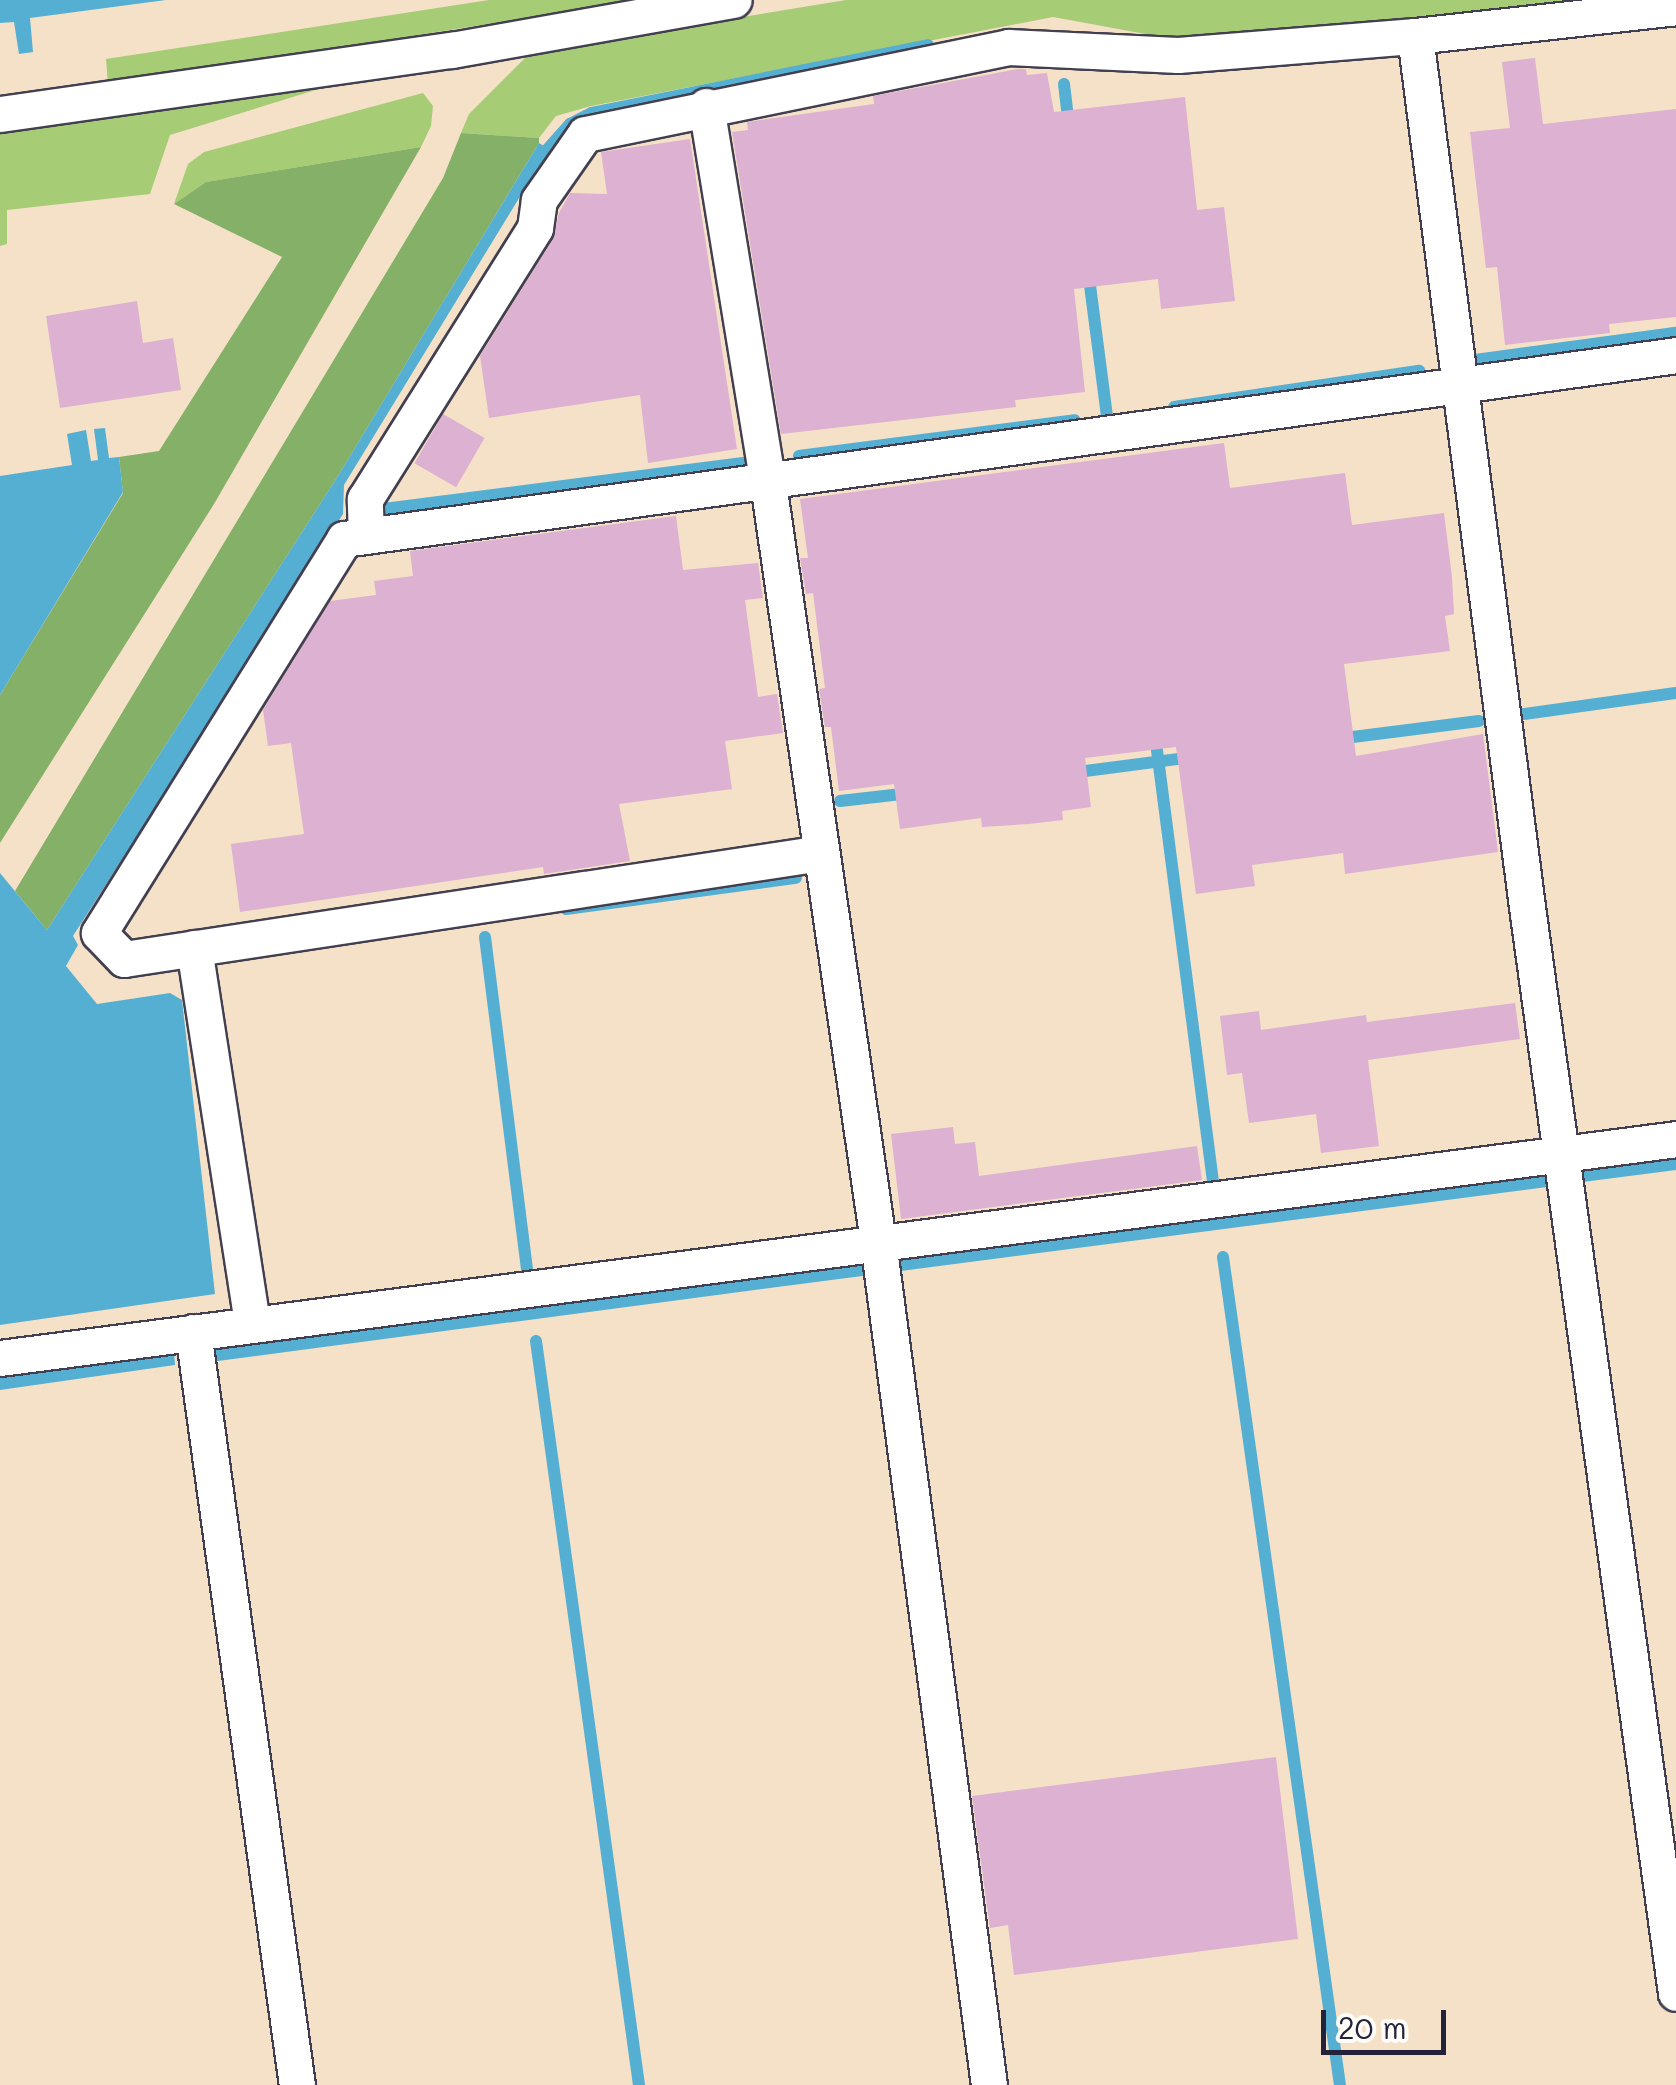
<!DOCTYPE html>
<html>
<head>
<meta charset="utf-8">
<style>
	body { margin:0 }
	#map { position:relative; width:1676px; height:2085px; overflow:hidden; background:#f5e1c7; font-family:Mali,sans-serif }
	div>[style] { position:absolute }
	.green>* { inset:0; background:#a6cc76 }
	.forest>* { inset:0; background:#84b067 }
	.water>* { inset:0; background:#54afd2 }
	.stream>* { height:12px; margin:-6px; padding:0 6px; transform-origin:6px; border-radius:6px; background:#54afd2 }
	.building>* { inset:0; background:#dcb1d1; transform-origin:0 0 }
	.roads { filter:drop-shadow(2px 0 #423f50) drop-shadow(-2px 0 #423f50) drop-shadow(0 2px #423f50) drop-shadow(0 -2px #423f50) }
	.street>* { height:35px; margin:-17.5px; padding:0 17.5px; transform-origin:17.5px; border-radius:17.5px; background:#fff }
	span { translate:-50% -50%; white-space:nowrap; text-align:center; line-height:1.15; -webkit-text-stroke:8px #fdfcf7; paint-order:stroke }
	.scale { position:absolute; left:1321px; top:2010px; width:125px; height:45px; box-sizing:border-box; border:5px solid #22223b; border-top:0; padding-left:12px; font-size:30px; line-height:35px; white-space:nowrap; color:#22223b; -webkit-text-stroke:8px #fdfcf7; paint-order:stroke }
</style>
</head>
<body>
<div id="map">
	<div class="green">
		<i style="clip-path:polygon(489px 0,639px 0,108px 84px,106px 59px)"></i>
		<i style="clip-path:polygon(846px 0,1577px 0,1189px 42px,1053px 17px,591px 106px,556px 116px,539px 138px,461px 133px,469px 114px,531px 52px)"></i>
		<i style="clip-path:polygon(364px 75px,170px 135px,150px 194px,7px 210px,7px 244px,0 246px,0 127px)"></i>
		<i style="clip-path:polygon(423px 93px,433px 106px,431px 126px,421px 147px,206px 182px,174px 204px,188px 164px,204px 152px)"></i>
	</div>
	<div class="forest">
		<i style="clip-path:polygon(461px 133px,539px 138px,539px 143px,338px 476px,47px 930px,15px 891px,443px 178px)"></i>
		<i style="clip-path:polygon(421px 147px,214px 504px,0 843px,0 695px,123px 493px,119px 457px,159px 451px,282px 257px,174px 204px,206px 182px)"></i>
	</div>
	<div class="water">
		<i style="clip-path:polygon(0 0,166px 0,30px 18px,33px 52px,19px 54px,14px 22px,0 23px)"></i>
		<i style="clip-path:polygon(539px 143px,549px 149px,344px 485px,343px 514px,73px 936px,78px 945px,66px 966px,97px 1004px,170px 993px,182px 1000px,215px 1294px,0 1325px,0 873px,47px 930px,338px 476px)"></i>
		<i style="clip-path:polygon(105px 428px,109px 458px,119px 457px,123px 492px,0 695px,0 476px,72px 465px,67px 434px,86px 430px,91px 461px,98px 460px,94px 429px)"></i>
		<i style="clip-path:polygon(174px 1353px,175px 1365px,0 1390px,0 1375px)"></i>
	</div>
	<div class="stream">
		<i style="left:1064px;top:84px;width:42px;rotate:83.2deg"></i>
		<i style="left:537px;top:161px;width:50px;rotate:-48.3deg"></i>
		<i style="left:570px;top:124px;width:25px;rotate:-27deg"></i>
		<i style="left:592px;top:113px;width:343px;rotate:-11.4deg"></i>
		<i style="left:1088px;top:270px;width:147px;rotate:82.6deg"></i>
		<i style="left:1475px;top:360px;width:203px;rotate:-7.7deg"></i>
		<i style="left:1174px;top:407px;width:248px;rotate:-8.4deg"></i>
		<i style="left:799px;top:456px;width:278px;rotate:-7.4deg"></i>
		<i style="left:384px;top:509px;width:364px;rotate:-7.3deg"></i>
		<i style="left:1524px;top:714px;width:153px;rotate:-7.9deg"></i>
		<i style="left:1155px;top:735px;width:452px;rotate:82.6deg"></i>
		<i style="left:1337px;top:739px;width:143px;rotate:-7.2deg"></i>
		<i style="left:1070px;top:773px;width:125px;rotate:-7.4deg"></i>
		<i style="left:840px;top:801px;width:71px;rotate:-6.4deg"></i>
		<i style="left:566px;top:909px;width:232px;rotate:-7.7deg"></i>
		<i style="left:485px;top:937px;width:334px;rotate:82.8deg"></i>
		<i style="left:1582px;top:1176px;width:95px;rotate:-7.3deg"></i>
		<i style="left:1223px;top:1257px;width:836px;rotate:81.96deg"></i>
		<i style="left:900px;top:1265px;width:652px;rotate:-7.4deg"></i>
		<i style="left:536px;top:1341px;width:751px;rotate:82.12deg"></i>
		<i style="left:217px;top:1355px;width:650px;rotate:-7.52deg"></i>
	</div>
	<div class="building">
		<i style="clip-path:polygon(1535px 58px,1543px 124px,1676px 109px,1676px 317px,1609px 324px,1610px 333px,1505px 345px,1497px 267px,1486px 268px,1470px 132px,1510px 128px,1502px 62px)"></i>
		<i style="clip-path:polygon(1018px 69px,1026px 69px,1027px 75px,1047px 73px,1054px 112px,1185px 97px,1197px 210px,1224px 207px,1235px 301px,1161px 309px,1158px 279px,1074px 289px,1085px 392px,1015px 400px,1016px 407px,781px 434px,732px 132px,748px 130px,747px 122px,874px 104px,873px 96px)"></i>
		<i style="clip-path:polygon(690px 139px,737px 449px,648px 463px,640px 395px,489px 418px,480px 356px,553px 239px,559px 213px,570px 193px,607px 194px,601px 152px)"></i>
		<i style="clip-path:polygon(137px 301px,143px 343px,173px 338px,181px 390px,60px 408px,46px 316px)"></i>
		<i style="left:443px;top:414px;width:48px;height:57px;rotate:30deg"></i>
		<i style="clip-path:polygon(1224px 443px,1230px 488px,1345px 473px,1352px 525px,1444px 513px,1452px 577px,1454px 614px,1445px 616px,1450px 651px,1344px 664px,1356px 756px,1483px 734px,1498px 852px,1345px 874px,1343px 853px,1252px 865px,1255px 886px,1196px 894px,1176px 747px,1085px 758px,1091px 807px,1062px 811px,1063px 820px,1029px 824px,982px 827px,981px 818px,900px 829px,894px 784px,839px 791px,831px 727px,825px 727px,819px 689px,825px 688px,813px 593px,806px 594px,800px 558px,808px 558px,800px 499px)"></i>
		<i style="clip-path:polygon(676px 516px,683px 570px,758px 563px,763px 598px,745px 600px,758px 697px,777px 694px,783px 733px,725px 741px,732px 789px,619px 804px,630px 861px,544px 874px,543px 867px,240px 912px,231px 844px,304px 834px,291px 743px,268px 746px,263px 710px,330px 601px,376px 595px,374px 581px,413px 576px,410px 551px)"></i>
		<i style="clip-path:polygon(1515px 1003px,1520px 1039px,1368px 1060px,1379px 1146px,1321px 1153px,1316px 1114px,1249px 1123px,1242px 1073px,1227px 1075px,1220px 1016px,1259px 1011px,1261px 1030px,1366px 1015px,1367px 1022px)"></i>
		<i style="clip-path:polygon(953px 1127px,955px 1144px,975px 1142px,979px 1176px,1197px 1146px,1202px 1180px,901px 1219px,891px 1134px)"></i>
		<i style="clip-path:polygon(1276px 1757px,1298px 1939px,1014px 1975px,1008px 1925px,990px 1928px,972px 1796px)"></i>
	</div>
	<div class="roads">
		<div class="street">
			<i style="left:1415px;top:36px;width:885px;rotate:82.67deg"></i>
			<i style="left:1528px;top:914px;width:1089px;rotate:82.19deg"></i>
			<i style="left:706px;top:106px;width:382px;rotate:80.7deg"></i>
			<i style="left:768px;top:483px;width:767px;rotate:81.75deg"></i>
			<i style="left:878px;top:1242px;width:850px;rotate:82.5deg"></i>
			<i style="left:0;top:114px;width:457px;rotate:-8.1deg"></i>
			<i style="left:452px;top:50px;width:286px;rotate:-10.1deg"></i>
			<i style="left:366px;top:536px;width:37px;rotate:-92deg"></i>
			<i style="left:365px;top:499px;width:320px;rotate:-57.9deg"></i>
			<i style="left:535px;top:228px;width:28px;rotate:-82deg"></i>
			<i style="left:539px;top:200px;width:80px;rotate:-55.1deg"></i>
			<i style="left:585px;top:134px;width:432px;rotate:-11.6deg"></i>
			<i style="left:1008px;top:47px;width:170px;rotate:2.7deg"></i>
			<i style="left:1178px;top:55px;width:238px;rotate:-4.6deg"></i>
			<i style="left:1415px;top:36px;width:263px;rotate:-6.3deg"></i>
			<i style="left:821px;top:853px;width:705px;rotate:171.35deg"></i>
			<i style="left:124px;top:959px;width:36px;rotate:-134deg"></i>
			<i style="left:99px;top:933px;width:464px;rotate:-58.1deg"></i>
			<i style="left:344px;top:539px;width:1345px;rotate:-7.86deg"></i>
			<i style="left:194px;top:948px;width:380px;rotate:81.2deg"></i>
			<i style="left:193px;top:1332px;width:760px;rotate:82.14deg"></i>
			<i style="left:0;top:1358px;width:1690px;rotate:-7.44deg"></i>
		</div>
	</div>
	<div class="scale">20 m</div>
</div>
</body>
</html>
